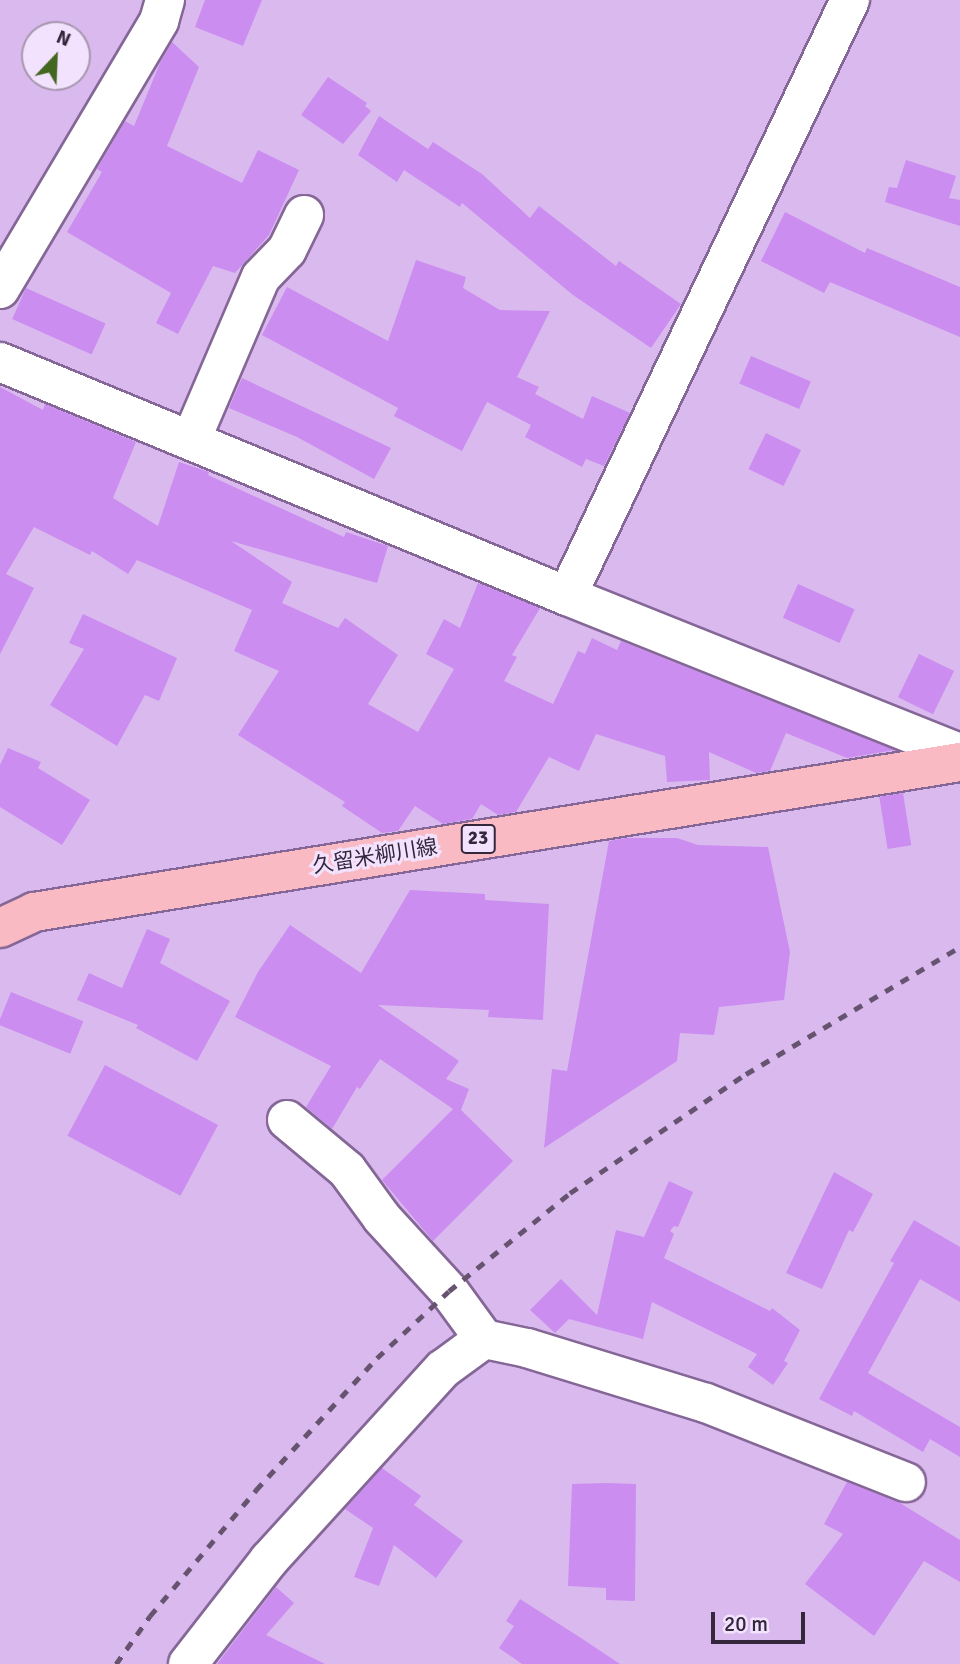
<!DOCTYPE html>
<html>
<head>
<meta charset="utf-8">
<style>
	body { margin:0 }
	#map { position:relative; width:960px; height:1664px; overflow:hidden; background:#dabaee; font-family:Signika,"Noto Sans JP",sans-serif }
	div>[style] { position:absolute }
	.building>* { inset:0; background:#cb8df0; transform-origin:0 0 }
	.roads { filter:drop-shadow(2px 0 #856797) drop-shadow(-2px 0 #856797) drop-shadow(0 2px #856797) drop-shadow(0 -2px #856797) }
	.minor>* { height:38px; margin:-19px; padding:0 19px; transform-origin:19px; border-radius:19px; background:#fff }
	.major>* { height:38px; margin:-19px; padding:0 19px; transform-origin:19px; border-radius:19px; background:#fabac3 }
	.rail>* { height:5px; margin-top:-2.5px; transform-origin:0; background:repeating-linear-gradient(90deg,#665370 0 9px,transparent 0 18px) }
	span { translate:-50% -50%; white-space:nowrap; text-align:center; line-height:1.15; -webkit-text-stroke:6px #f2e2fd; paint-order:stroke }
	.shield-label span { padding:2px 5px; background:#f2e2fd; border:2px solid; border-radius:5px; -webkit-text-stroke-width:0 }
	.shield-label { font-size:19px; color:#34273b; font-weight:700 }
	.street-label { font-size:21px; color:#34273b }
	.north { position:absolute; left:21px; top:21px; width:70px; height:70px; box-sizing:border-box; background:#f2e2fd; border:2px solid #a697af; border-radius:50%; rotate:23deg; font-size:19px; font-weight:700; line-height:28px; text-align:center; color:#34273b }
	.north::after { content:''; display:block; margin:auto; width:24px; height:32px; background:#446720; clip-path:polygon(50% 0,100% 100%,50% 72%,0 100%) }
	.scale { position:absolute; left:711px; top:1612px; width:94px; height:32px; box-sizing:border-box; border:4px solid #34273b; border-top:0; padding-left:9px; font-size:21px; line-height:24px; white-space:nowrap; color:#34273b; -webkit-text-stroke:5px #f2e2fd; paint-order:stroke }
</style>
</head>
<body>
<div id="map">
	<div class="building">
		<i style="clip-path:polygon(205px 0,262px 0,243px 46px,195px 27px)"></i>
		<i style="clip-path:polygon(172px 42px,199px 67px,167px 146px,242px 183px,258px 150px,299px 170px,269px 235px,235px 273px,213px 266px,178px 334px,156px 323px,171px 293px,67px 232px,102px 172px,97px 169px,125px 121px,134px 126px,160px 63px)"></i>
		<i style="clip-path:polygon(328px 77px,367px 103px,365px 106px,371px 111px,343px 144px,301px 115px)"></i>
		<i style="clip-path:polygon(379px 116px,428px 149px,433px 142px,482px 174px,530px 218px,539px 206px,616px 266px,619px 261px,681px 304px,651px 348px,573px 295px,462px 203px,460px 207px,404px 170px,397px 182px,358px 155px)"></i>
		<i style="clip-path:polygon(906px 160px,956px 176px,949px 198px,960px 200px,960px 226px,885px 202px,889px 187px,897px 188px)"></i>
		<i style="clip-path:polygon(785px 212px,865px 253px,867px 248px,960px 287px,960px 337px,830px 282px,824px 293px,761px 261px)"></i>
		<i style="clip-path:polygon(416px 260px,466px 277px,463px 288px,500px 310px,550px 311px,517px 377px,539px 387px,535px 394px,583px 419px,592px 396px,630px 413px,604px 466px,586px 459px,582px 467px,525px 437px,531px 425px,487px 402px,462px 451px,394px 416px,398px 408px,262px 335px,287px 287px,388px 341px)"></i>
		<i style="left:26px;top:288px;width:87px;height:34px;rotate:24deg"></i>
		<i style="left:751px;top:356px;width:65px;height:30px;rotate:23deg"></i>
		<i style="clip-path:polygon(242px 378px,391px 448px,374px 479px,297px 437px,229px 408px)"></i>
		<i style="clip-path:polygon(0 387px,43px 410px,45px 404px,136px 442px,113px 498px,158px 526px,179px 462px,209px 472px,208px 475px,344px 537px,346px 532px,388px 546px,377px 583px,231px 541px,292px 582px,282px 603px,338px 628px,345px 618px,398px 655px,368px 704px,418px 732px,454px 669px,426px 654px,444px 619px,460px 628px,478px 583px,540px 608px,512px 655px,517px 657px,504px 681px,553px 704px,578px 651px,585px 654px,592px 638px,617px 650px,621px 641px,895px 750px,847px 758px,786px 733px,770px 771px,756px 773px,709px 752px,710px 780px,667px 782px,665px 756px,596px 734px,579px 771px,549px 757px,516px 812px,498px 815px,481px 804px,472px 819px,443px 824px,415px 806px,398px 831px,382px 833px,342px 806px,345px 802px,238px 735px,279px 671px,234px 651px,252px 610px,137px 560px,128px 574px,92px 551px,90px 555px,34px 527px,6px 574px,34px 588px,0 654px)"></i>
		<i style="left:766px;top:433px;width:39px;height:40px;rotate:26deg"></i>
		<i style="left:798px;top:584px;width:62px;height:37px;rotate:24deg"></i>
		<i style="clip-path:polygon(83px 614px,177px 658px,159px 701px,145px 695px,117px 746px,50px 705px,84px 649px,69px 643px)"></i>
		<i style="left:919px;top:654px;width:39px;height:48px;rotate:26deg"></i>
		<i style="clip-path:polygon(8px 748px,41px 762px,38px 768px,90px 800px,62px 845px,0 807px,0 765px)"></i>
		<i style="left:903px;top:793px;width:53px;height:24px;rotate:81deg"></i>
		<i style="clip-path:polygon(626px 838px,677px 838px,698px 845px,768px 847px,790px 952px,784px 1000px,719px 1007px,714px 1035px,680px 1033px,677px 1061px,544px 1148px,552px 1069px,567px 1071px,609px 841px)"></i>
		<i style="clip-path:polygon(410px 890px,485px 894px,485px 900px,549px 904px,543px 1020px,488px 1017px,489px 1010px,378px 1005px,459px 1061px,446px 1079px,469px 1089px,461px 1110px,513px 1161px,433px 1241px,382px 1180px,453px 1109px,380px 1059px,360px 1089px,357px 1087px,332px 1129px,306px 1107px,331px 1066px,235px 1017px,258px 972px,290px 925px,361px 973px)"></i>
		<i style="clip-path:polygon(147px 929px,170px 939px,160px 963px,230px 1001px,197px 1061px,136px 1028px,138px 1025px,77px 1000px,89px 973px,122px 988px)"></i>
		<i style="left:11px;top:992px;width:78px;height:35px;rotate:22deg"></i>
		<i style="left:105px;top:1065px;width:128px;height:80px;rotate:28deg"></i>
		<i style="clip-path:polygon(834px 1172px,873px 1194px,853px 1232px,849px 1230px,822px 1289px,786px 1273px)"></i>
		<i style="clip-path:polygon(669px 1181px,693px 1192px,678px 1227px,674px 1226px,670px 1231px,674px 1234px,664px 1258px,770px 1311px,772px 1308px,800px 1330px,784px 1361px,788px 1363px,773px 1385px,748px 1367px,757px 1354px,652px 1302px,643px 1339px,569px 1319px,555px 1333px,530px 1310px,561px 1279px,597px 1315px,616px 1230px,644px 1237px)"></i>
		<i style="clip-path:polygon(914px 1220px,960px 1247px,960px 1302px,920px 1279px,868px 1373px,960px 1427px,960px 1457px,930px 1439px,923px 1452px,854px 1411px,852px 1416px,819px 1399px,894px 1263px,890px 1261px)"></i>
		<i style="clip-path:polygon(382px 1468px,421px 1496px,414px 1505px,463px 1541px,436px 1578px,394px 1545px,379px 1586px,354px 1577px,373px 1528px,345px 1509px)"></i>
		<i style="clip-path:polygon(847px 1482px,900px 1503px,960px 1540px,960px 1582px,924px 1561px,874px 1636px,805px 1584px,843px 1534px,824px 1524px)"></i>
		<i style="clip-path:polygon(607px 1483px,636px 1484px,635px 1601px,606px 1600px,606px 1588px,568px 1586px,572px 1484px)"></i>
		<i style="clip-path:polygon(276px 1587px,294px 1603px,266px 1635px,325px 1664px,217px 1664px)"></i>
		<i style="clip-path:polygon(520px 1599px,584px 1640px,620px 1664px,522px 1664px,499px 1648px,514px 1626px,506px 1621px)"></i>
	</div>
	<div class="roads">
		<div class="minor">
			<i style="left:0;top:289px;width:312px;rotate:-59.3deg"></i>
			<i style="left:159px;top:21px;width:22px;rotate:-74deg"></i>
			<i style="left:0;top:362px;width:613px;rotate:22.43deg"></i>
			<i style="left:567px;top:596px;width:423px;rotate:21.8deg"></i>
			<i style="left:191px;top:440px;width:177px;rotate:-66.8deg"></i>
			<i style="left:261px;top:277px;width:37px;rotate:-46deg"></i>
			<i style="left:287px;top:250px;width:39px;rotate:-64deg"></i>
			<i style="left:567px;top:596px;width:660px;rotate:-64.6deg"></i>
			<i style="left:287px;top:1120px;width:78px;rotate:39.8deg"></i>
			<i style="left:347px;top:1170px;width:59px;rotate:53.9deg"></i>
			<i style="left:382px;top:1218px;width:99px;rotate:47.5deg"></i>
			<i style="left:449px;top:1291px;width:59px;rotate:53.9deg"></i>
			<i style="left:188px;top:1664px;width:132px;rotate:-52.1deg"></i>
			<i style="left:269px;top:1560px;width:258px;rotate:-47.7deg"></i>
			<i style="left:443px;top:1369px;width:51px;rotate:-36.2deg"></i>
			<i style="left:484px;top:1339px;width:44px;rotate:11.8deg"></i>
			<i style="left:527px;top:1348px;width:187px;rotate:17.1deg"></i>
			<i style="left:706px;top:1403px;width:215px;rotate:21.6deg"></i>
		</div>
		<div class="major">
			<i style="left:0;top:928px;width:38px;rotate:-25deg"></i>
			<i style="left:34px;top:912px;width:938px;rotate:-9.2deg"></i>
		</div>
	</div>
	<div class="rail">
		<i style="left:116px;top:1664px;width:59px;rotate:-54.7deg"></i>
		<i style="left:150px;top:1616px;width:165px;rotate:-49.9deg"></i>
		<i style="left:256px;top:1490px;width:179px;rotate:-47.5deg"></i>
		<i style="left:377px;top:1358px;width:98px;rotate:-42.9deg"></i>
		<i style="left:449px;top:1291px;width:156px;rotate:-39deg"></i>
		<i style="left:570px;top:1193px;width:212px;rotate:-34.1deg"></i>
		<i style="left:746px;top:1074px;width:249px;rotate:-30.7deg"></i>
	</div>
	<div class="shield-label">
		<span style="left:478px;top:839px">23</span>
	</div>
	<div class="street-label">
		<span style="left:375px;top:856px;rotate:-9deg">久留米柳川線</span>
	</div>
	<div class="north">N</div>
	<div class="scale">20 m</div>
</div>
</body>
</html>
